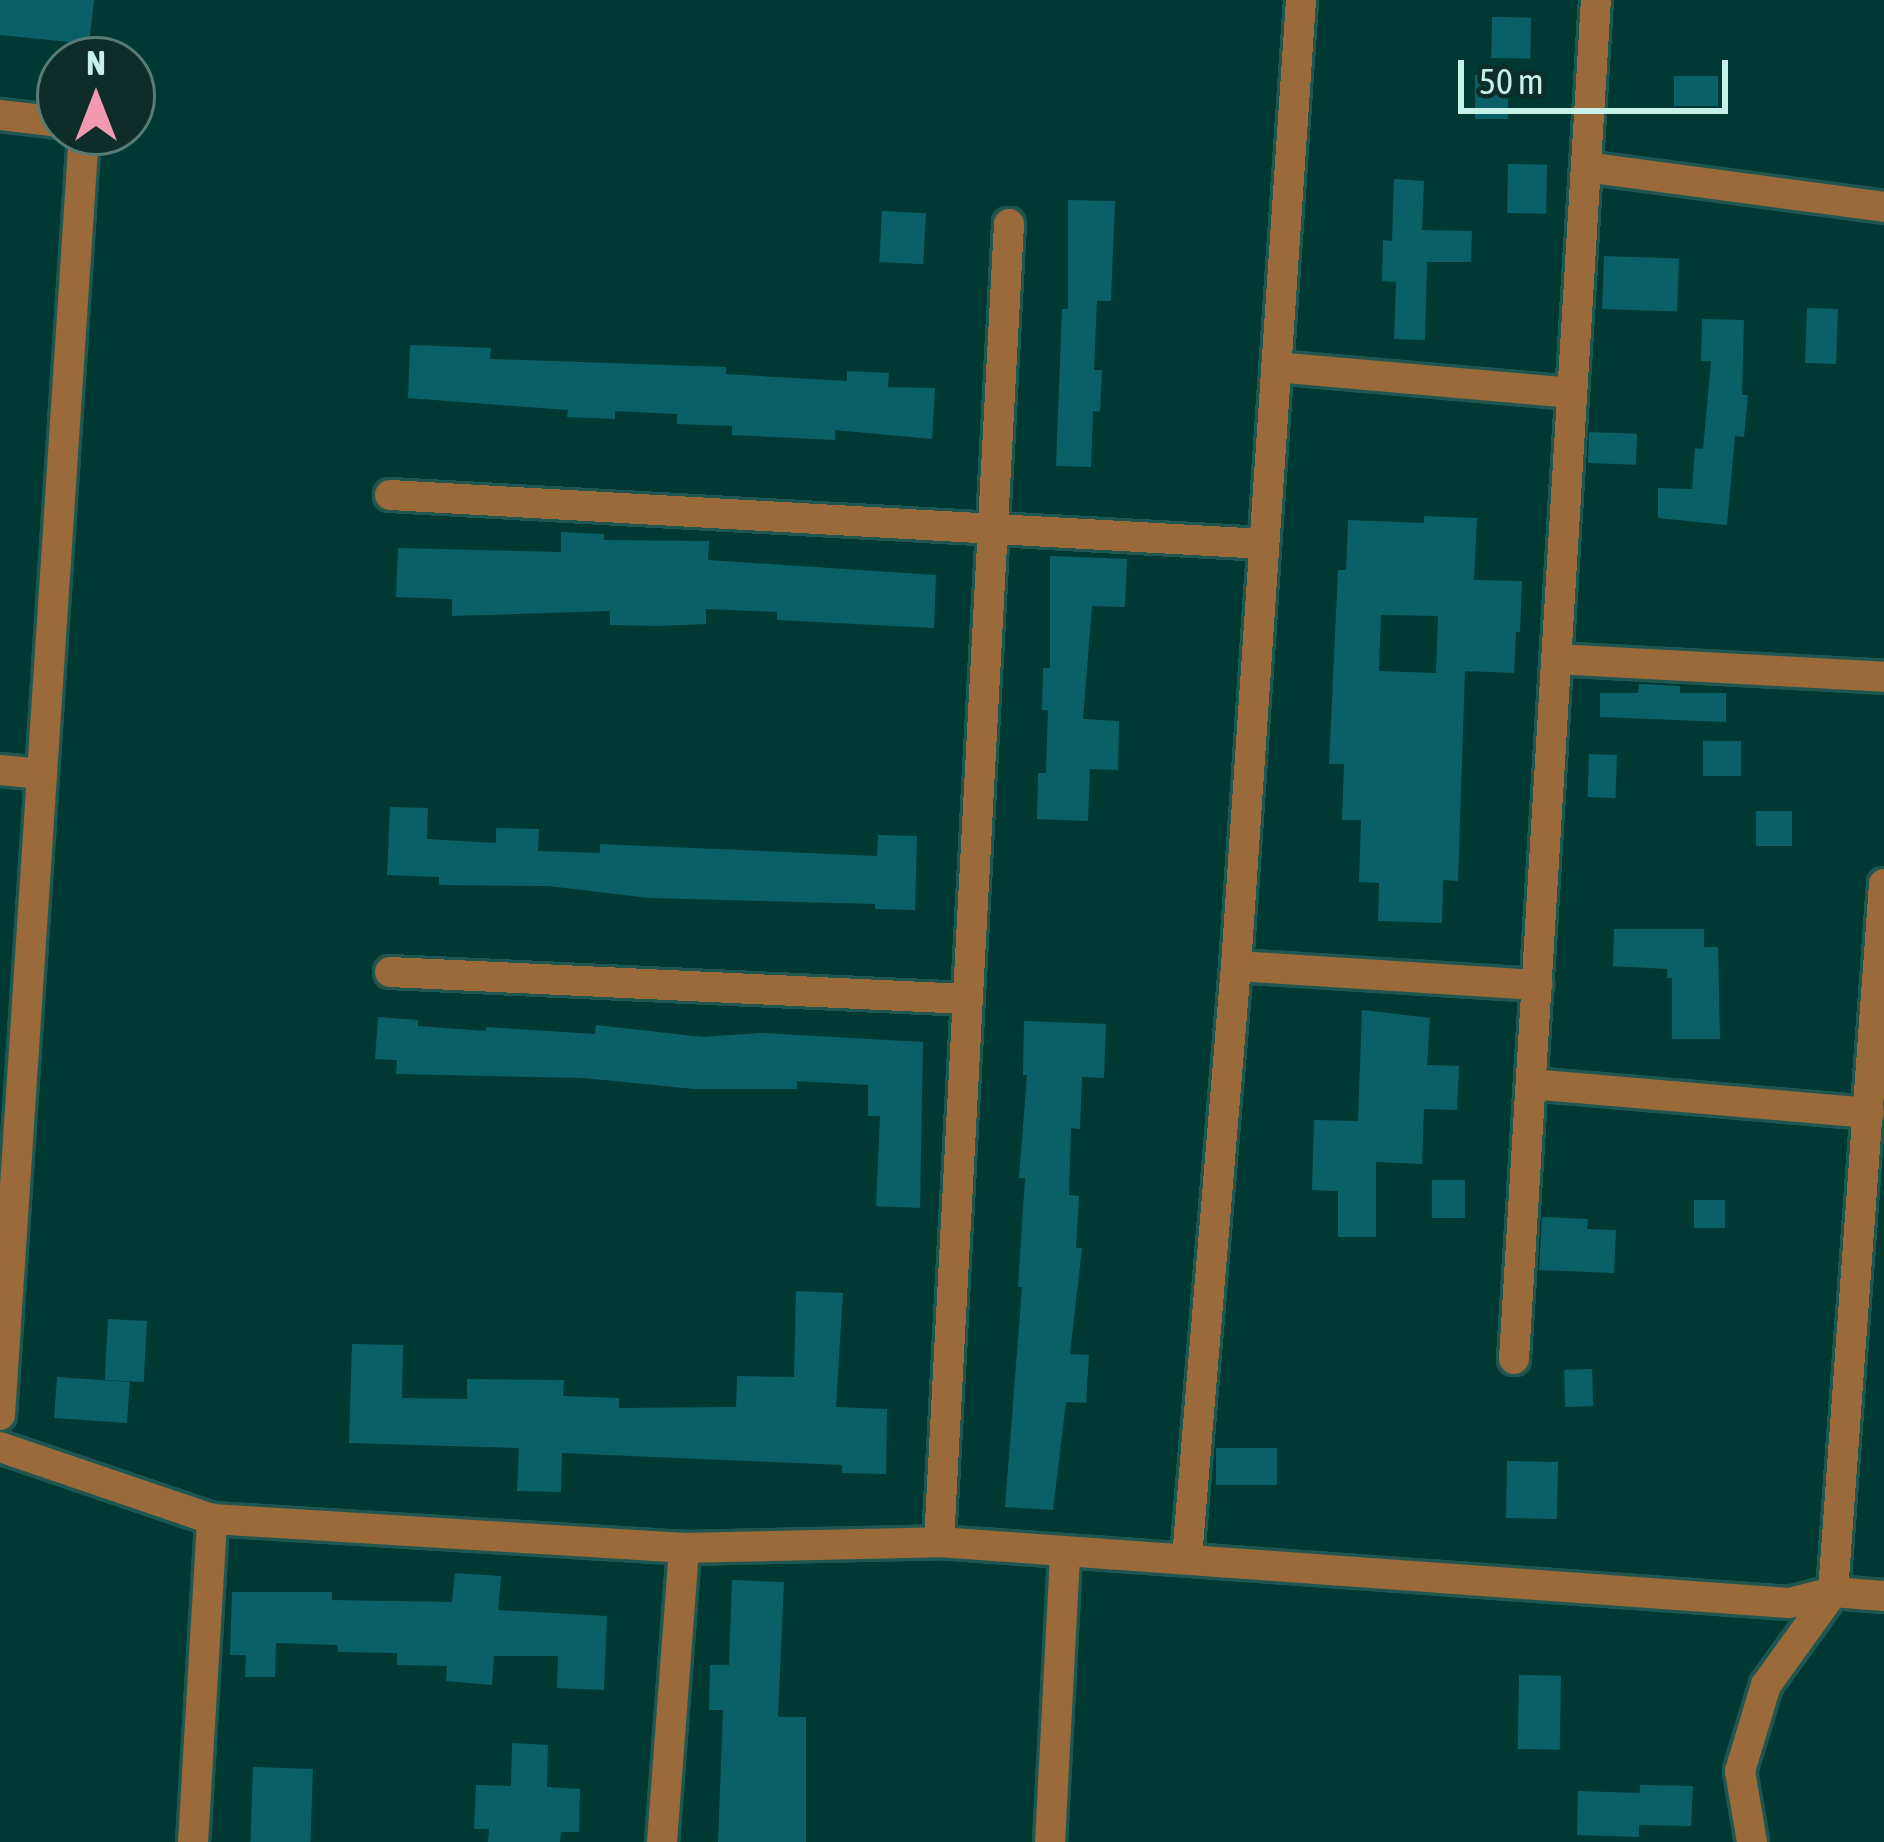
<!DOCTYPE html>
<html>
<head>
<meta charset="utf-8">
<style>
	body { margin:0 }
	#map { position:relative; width:1884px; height:1842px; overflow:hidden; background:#003933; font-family:"Asap Condensed",sans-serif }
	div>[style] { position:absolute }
	.building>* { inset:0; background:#0a6067; transform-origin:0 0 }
	.roads { filter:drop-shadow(3px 0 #205650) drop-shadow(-3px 0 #205650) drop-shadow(0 3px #205650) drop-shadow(0 -3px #205650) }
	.minor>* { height:30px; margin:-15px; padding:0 15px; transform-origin:15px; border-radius:15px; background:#9b6a3a }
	span { translate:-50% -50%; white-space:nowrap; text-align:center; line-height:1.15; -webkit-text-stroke:9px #0e2c28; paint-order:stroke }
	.north { position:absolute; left:36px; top:36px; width:120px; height:120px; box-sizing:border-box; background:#0e2c28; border:3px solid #587b75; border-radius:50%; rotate:0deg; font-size:33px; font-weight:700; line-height:48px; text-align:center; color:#c6f1e9 }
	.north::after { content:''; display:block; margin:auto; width:42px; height:54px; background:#f19ab1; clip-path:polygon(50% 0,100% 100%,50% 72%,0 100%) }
	.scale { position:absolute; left:1458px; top:60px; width:270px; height:54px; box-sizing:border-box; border:6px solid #c6f1e9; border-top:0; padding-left:15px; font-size:36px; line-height:42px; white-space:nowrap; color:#c6f1e9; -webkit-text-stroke:9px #0e2c28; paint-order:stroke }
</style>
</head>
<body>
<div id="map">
	<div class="building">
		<i style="clip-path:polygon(0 0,94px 0,89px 44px,0 35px)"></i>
		<i style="left:1492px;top:17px;width:39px;height:41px;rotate:1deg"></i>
		<i style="left:1475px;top:75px;width:33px;height:44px"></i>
		<i style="left:1674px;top:76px;width:44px;height:30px"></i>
		<i style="left:1508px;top:164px;width:39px;height:49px;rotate:1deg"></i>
		<i style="clip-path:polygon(1394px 179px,1424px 181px,1422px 230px,1472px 231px,1471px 262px,1427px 262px,1425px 340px,1394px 339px,1396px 282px,1382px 281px,1383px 240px,1392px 241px)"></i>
		<i style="clip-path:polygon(1068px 200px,1115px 201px,1111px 301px,1097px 301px,1094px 370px,1102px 370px,1100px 412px,1093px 411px,1091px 467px,1056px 466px,1062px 309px,1068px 309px)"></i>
		<i style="left:882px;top:211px;width:44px;height:51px;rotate:3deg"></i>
		<i style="left:1604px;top:256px;width:75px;height:53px;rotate:2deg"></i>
		<i style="left:1807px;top:308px;width:31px;height:55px;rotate:2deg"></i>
		<i style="clip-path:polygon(1702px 319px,1744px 320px,1742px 395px,1748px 395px,1744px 437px,1735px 436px,1727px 525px,1658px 518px,1658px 488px,1692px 489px,1695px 448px,1703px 449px,1711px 361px,1701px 361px)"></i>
		<i style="clip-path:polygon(410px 345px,491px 348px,490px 359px,726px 367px,726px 374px,775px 377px,847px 381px,847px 371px,889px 373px,888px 387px,935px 388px,932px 439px,835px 430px,835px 440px,732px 435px,732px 426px,677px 424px,677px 414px,615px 411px,615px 419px,567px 417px,568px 410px,408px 398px)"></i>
		<i style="left:1589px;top:432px;width:48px;height:31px;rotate:2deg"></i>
		<i style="clip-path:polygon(evenodd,1424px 516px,1477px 518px,1474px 580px,1522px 581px,1520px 632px,1516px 632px,1514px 673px,1465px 671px,1458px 881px,1443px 880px,1442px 923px,1378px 921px,1379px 883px,1359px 882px,1361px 820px,1342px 820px,1344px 764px,1329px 764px,1338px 570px,1346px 570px,1348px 520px,1424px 523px,1424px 516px,1381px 615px,1438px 616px,1436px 673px,1379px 671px,1381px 615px)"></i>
		<i style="clip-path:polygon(561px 532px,604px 534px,604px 540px,709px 541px,708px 560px,936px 575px,934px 628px,777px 620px,777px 612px,706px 609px,706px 624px,656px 626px,610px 625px,610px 611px,452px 616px,452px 599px,396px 597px,398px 548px,561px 552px)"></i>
		<i style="clip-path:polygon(1050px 556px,1127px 559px,1125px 607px,1092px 606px,1083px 719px,1119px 721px,1118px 770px,1090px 769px,1088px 821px,1037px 819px,1038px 773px,1046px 773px,1048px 710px,1042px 710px,1043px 668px,1050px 668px)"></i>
		<i style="clip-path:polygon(1639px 684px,1680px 686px,1680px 693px,1726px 693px,1726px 722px,1600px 717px,1600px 693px,1638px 693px)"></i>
		<i style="left:1741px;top:741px;width:35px;height:38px;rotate:90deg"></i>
		<i style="left:1589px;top:754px;width:28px;height:43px;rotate:2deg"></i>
		<i style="clip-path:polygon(390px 807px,428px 808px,427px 839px,496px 843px,496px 828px,539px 829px,538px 851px,600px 853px,600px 844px,877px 856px,878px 835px,917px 836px,915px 910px,875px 909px,875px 904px,649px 898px,548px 886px,439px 885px,439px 877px,387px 875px)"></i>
		<i style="left:1756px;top:811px;width:36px;height:35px"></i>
		<i style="clip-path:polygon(1614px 929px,1704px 929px,1704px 947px,1718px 947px,1720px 1039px,1672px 1039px,1672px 978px,1667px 978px,1667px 969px,1613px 966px)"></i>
		<i style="clip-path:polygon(1362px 1010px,1430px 1018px,1427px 1065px,1459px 1066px,1457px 1110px,1424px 1109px,1422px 1164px,1376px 1162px,1376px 1237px,1338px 1237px,1338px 1191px,1312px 1190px,1314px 1120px,1358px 1121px)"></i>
		<i style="clip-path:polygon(378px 1017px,418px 1020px,418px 1026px,486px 1031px,486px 1027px,595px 1034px,596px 1025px,702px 1037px,760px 1033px,923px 1042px,920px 1208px,876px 1206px,880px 1116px,868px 1116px,868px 1085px,797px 1081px,797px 1089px,694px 1089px,584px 1078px,396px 1074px,397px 1060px,375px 1059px)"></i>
		<i style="clip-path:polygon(1024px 1021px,1106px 1024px,1104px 1078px,1082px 1077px,1080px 1129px,1071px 1128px,1069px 1195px,1079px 1196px,1076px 1248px,1082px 1248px,1070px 1354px,1089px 1355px,1086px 1403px,1066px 1402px,1053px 1510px,1005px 1507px,1022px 1287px,1018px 1287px,1025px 1178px,1019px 1178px,1027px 1075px,1023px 1075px)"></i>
		<i style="left:1432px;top:1180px;width:33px;height:38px"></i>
		<i style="left:1725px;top:1200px;width:28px;height:31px;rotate:90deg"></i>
		<i style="clip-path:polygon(1542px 1217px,1588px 1219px,1587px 1229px,1616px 1230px,1614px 1273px,1539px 1270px)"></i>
		<i style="clip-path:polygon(796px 1291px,843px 1293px,836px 1407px,887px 1409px,886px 1474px,842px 1473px,842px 1465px,562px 1453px,561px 1492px,517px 1491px,519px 1448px,349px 1443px,352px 1344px,403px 1345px,402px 1398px,467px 1399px,467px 1379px,564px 1380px,563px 1396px,619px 1398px,619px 1408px,736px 1407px,737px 1376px,794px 1377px)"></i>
		<i style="left:108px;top:1319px;width:39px;height:61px;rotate:3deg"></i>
		<i style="left:1592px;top:1369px;width:37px;height:28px;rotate:88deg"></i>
		<i style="left:57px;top:1377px;width:73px;height:41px;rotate:4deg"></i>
		<i style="left:1216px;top:1448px;width:61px;height:37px"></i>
		<i style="left:1507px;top:1461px;width:51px;height:57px;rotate:1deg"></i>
		<i style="clip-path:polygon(455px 1573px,501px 1576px,498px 1610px,607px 1616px,604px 1690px,557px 1688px,558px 1656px,494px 1656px,492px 1685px,446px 1681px,447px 1666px,397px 1665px,397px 1653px,338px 1652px,338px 1645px,276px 1643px,275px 1677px,245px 1677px,246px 1655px,230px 1655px,232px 1592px,332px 1592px,332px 1600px,452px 1602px)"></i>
		<i style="clip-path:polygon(732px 1580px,784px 1582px,778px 1717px,806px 1717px,806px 1842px,718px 1842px,723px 1710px,709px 1710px,710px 1665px,729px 1665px)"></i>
		<i style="left:1519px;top:1675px;width:42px;height:74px;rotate:1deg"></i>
		<i style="clip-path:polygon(512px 1743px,548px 1745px,547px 1787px,580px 1789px,579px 1832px,561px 1832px,560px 1842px,488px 1842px,489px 1829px,474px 1829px,476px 1785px,511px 1786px)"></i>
		<i style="left:253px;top:1767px;width:60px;height:75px;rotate:2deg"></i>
		<i style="clip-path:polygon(1640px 1785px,1693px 1786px,1691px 1826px,1639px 1825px,1639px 1837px,1577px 1835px,1578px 1791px,1640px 1793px)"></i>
	</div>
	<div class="roads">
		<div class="minor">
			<i style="left:0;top:115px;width:60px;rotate:6.7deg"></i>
			<i style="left:1586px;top:167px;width:301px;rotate:7.6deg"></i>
			<i style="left:1276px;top:367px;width:297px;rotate:5deg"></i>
			<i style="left:390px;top:495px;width:875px;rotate:3.21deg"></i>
			<i style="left:1556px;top:659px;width:328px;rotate:3.1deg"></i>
			<i style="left:0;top:770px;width:42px;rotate:5.4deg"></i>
			<i style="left:1236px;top:966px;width:302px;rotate:3.6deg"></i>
			<i style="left:390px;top:972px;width:577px;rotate:2.68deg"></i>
			<i style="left:1531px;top:1084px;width:339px;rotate:4.9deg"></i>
			<i style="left:1514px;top:1359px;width:1361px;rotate:-86.55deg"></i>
			<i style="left:0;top:1415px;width:1286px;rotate:-86.25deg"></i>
			<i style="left:0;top:1447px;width:224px;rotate:18.8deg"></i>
			<i style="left:212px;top:1519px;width:473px;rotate:3.5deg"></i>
			<i style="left:684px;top:1548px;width:255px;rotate:-1.3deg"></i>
			<i style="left:939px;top:1542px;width:852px;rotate:4.1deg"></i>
			<i style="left:1789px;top:1603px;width:45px;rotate:-14deg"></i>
			<i style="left:1833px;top:1592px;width:51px;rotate:4.5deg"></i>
			<i style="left:939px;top:1542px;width:1320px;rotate:-86.96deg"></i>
			<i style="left:1187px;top:1558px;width:594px;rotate:-85.27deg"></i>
			<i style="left:1236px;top:966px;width:968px;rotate:-86.15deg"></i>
			<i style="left:193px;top:1842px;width:324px;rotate:-86.6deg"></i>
			<i style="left:662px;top:1842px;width:295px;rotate:-85.7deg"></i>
			<i style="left:1050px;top:1842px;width:290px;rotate:-87deg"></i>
			<i style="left:1752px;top:1842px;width:72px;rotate:-99.6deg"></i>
			<i style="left:1740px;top:1771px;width:90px;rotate:-73.2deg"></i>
			<i style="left:1766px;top:1685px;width:115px;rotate:-54.2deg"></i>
			<i style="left:1833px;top:1592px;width:710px;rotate:-85.88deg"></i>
		</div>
	</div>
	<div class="north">N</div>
	<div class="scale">50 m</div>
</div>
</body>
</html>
